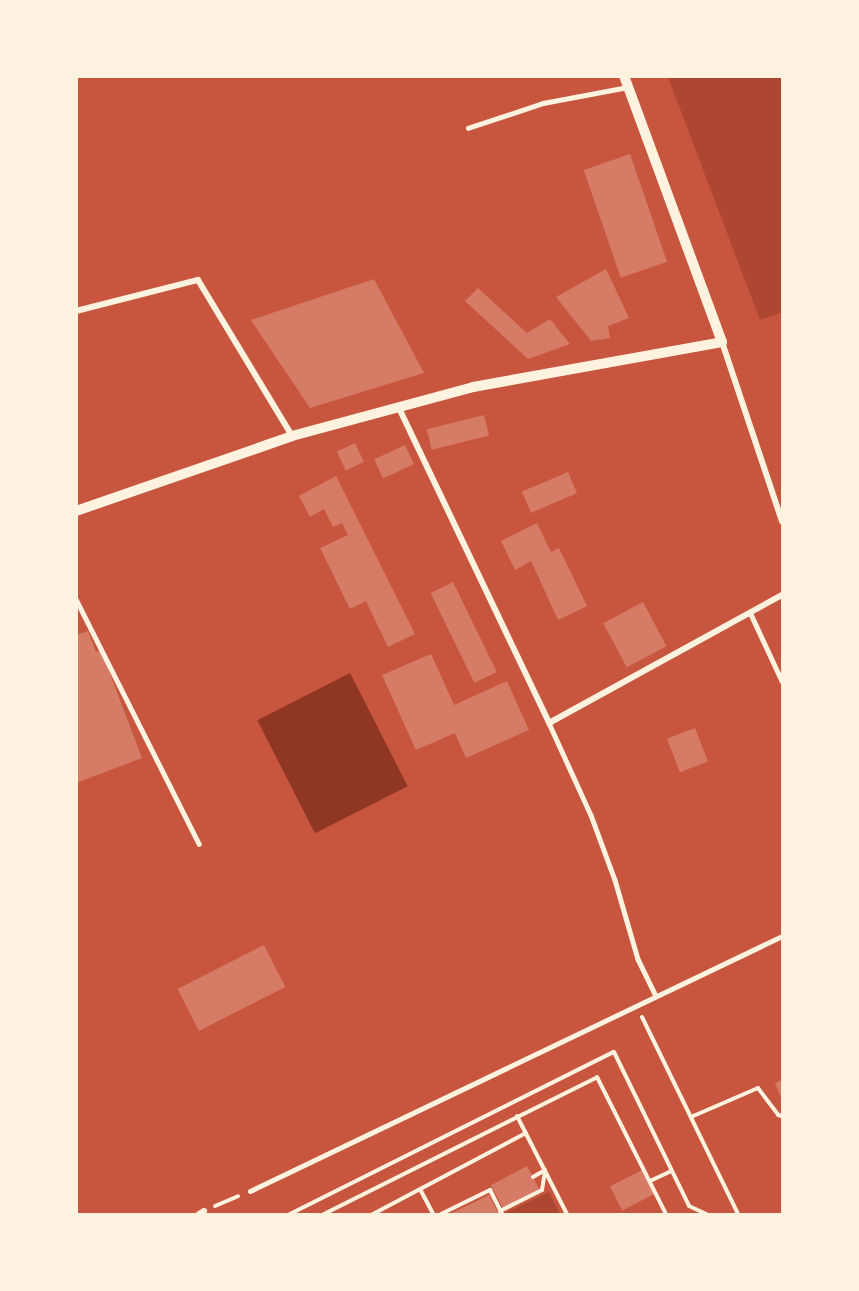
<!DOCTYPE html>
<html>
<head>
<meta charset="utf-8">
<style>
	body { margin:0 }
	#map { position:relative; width:859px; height:1291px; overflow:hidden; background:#c8553d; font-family:"PT Serif",serif }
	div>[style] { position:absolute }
	.green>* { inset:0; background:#ae4732 }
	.water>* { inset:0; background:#8f3625; transform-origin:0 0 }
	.building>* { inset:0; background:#d67c66; transform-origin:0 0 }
	.path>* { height:4px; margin:-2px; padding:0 2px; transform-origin:2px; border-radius:2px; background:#fff3e0 }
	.service>* { height:4.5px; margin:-2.25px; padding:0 2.25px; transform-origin:2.25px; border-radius:2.25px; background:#fff3e0 }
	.pedestrian>* { height:5px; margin:-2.5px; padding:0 2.5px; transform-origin:2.5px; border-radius:2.5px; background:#fff3e0 }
	.minor>* { height:6px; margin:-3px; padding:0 3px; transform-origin:3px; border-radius:3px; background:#fff3e0 }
	.tertiary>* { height:10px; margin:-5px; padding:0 5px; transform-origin:5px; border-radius:5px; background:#fff3e0 }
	span { translate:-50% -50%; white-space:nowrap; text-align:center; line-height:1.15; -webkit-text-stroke:6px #fff3e0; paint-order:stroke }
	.frame { position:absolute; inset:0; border:78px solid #fff3e0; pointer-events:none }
</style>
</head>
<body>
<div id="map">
	<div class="green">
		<i style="clip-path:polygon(668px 77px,782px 77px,782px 312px,760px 320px)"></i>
		<i style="clip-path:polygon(549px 1192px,560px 1214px,506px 1214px,505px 1213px)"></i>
	</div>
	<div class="water">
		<i style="left:350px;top:673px;width:127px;height:104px;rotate:63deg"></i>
	</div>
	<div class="building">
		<i style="left:630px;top:154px;width:114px;height:49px;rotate:71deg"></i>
		<i style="clip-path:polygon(606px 269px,629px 318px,608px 326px,610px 338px,591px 341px,556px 297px)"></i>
		<i style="clip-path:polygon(374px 279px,424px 373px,310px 408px,251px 320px)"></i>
		<i style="clip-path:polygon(478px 288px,527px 333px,550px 319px,570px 344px,528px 359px,465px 301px)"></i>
		<i style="left:484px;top:415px;width:21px;height:59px;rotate:76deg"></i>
		<i style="left:355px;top:443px;width:21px;height:20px;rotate:65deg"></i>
		<i style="left:405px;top:445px;width:21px;height:34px;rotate:65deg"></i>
		<i style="left:568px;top:472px;width:23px;height:50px;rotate:67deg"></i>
		<i style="clip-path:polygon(336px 476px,415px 634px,388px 647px,366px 601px,350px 609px,320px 548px,348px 535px,342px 523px,333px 527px,324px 509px,310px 517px,299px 496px)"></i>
		<i style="clip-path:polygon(537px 523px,551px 552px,559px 548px,587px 606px,558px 620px,531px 561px,515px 570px,501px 541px)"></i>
		<i style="left:453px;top:582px;width:100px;height:25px;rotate:64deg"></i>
		<i style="left:643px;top:602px;width:50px;height:45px;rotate:62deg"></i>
		<i style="clip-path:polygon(88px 631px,96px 652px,101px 650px,142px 758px,76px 783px,76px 635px)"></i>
		<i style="clip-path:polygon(431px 654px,454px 705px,507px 681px,529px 730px,466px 758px,455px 733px,416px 750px,382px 675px)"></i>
		<i style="left:695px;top:728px;width:36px;height:30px;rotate:69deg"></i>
		<i style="left:264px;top:945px;width:47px;height:97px;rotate:63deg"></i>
		<i style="clip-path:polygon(782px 1080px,782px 1100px,775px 1083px)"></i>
		<i style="left:527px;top:1166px;width:26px;height:41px;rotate:62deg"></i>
		<i style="left:642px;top:1170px;width:27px;height:36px;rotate:63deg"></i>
		<i style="clip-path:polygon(489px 1195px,499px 1214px,450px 1214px)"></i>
	</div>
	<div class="path">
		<i style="left:642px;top:1017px;width:219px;rotate:64deg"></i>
		<i style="left:517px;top:1116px;width:110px;rotate:63deg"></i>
		<i style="left:691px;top:1117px;width:73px;rotate:-23.4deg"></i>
		<i style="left:758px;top:1088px;width:34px;rotate:53deg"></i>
		<i style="left:778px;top:1115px;width:4px;rotate:14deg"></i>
		<i style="left:533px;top:1177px;width:14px;rotate:-30deg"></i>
		<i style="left:650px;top:1181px;width:23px;rotate:-25deg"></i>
		<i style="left:421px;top:1191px;width:26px;rotate:62deg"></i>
		<i style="left:215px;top:1206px;width:25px;rotate:-23deg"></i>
		<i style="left:500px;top:1211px;width:47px;rotate:-26.6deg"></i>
		<i style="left:542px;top:1190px;width:19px;rotate:-81deg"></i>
		<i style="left:290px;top:1214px;width:362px;rotate:-26.6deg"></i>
		<i style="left:614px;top:1052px;width:171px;rotate:64deg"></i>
		<i style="left:689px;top:1206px;width:19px;rotate:25deg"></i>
		<i style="left:324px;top:1214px;width:305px;rotate:-26.6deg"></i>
		<i style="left:597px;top:1077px;width:153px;rotate:63.3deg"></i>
		<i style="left:373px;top:1214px;width:173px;rotate:-27.9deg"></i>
		<i style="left:441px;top:1214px;width:55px;rotate:-26.1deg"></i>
		<i style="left:490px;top:1190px;width:27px;rotate:63deg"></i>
	</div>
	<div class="service">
		<i style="left:468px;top:128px;width:79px;rotate:-18.4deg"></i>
		<i style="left:543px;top:103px;width:86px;rotate:-10.7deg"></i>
		<i style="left:76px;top:599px;width:274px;rotate:63.3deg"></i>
		<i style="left:750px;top:612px;width:76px;rotate:65.1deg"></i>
		<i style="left:549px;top:723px;width:101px;rotate:65.5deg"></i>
		<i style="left:591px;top:815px;width:69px;rotate:69.7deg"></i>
		<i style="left:615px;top:880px;width:82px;rotate:73.8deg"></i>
		<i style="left:638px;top:959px;width:41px;rotate:64.1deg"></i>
	</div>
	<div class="pedestrian">
		<i style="left:250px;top:1191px;width:590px;rotate:-25.61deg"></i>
	</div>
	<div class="minor">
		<i style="left:76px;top:311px;width:126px;rotate:-14.3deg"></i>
		<i style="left:198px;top:280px;width:182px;rotate:58.9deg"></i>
		<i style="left:722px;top:342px;width:189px;rotate:71.5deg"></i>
		<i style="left:398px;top:406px;width:351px;rotate:64.5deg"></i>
		<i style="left:549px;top:723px;width:266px;rotate:-28.8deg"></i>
		<i style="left:199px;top:1214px;width:6px;rotate:-31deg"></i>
	</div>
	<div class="tertiary">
		<i style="left:76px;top:511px;width:229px;rotate:-19.1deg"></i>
		<i style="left:292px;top:436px;width:188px;rotate:-15.1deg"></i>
		<i style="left:473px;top:387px;width:253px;rotate:-10.2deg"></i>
		<i style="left:722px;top:342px;width:283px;rotate:-110.2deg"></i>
	</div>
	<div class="frame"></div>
</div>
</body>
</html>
